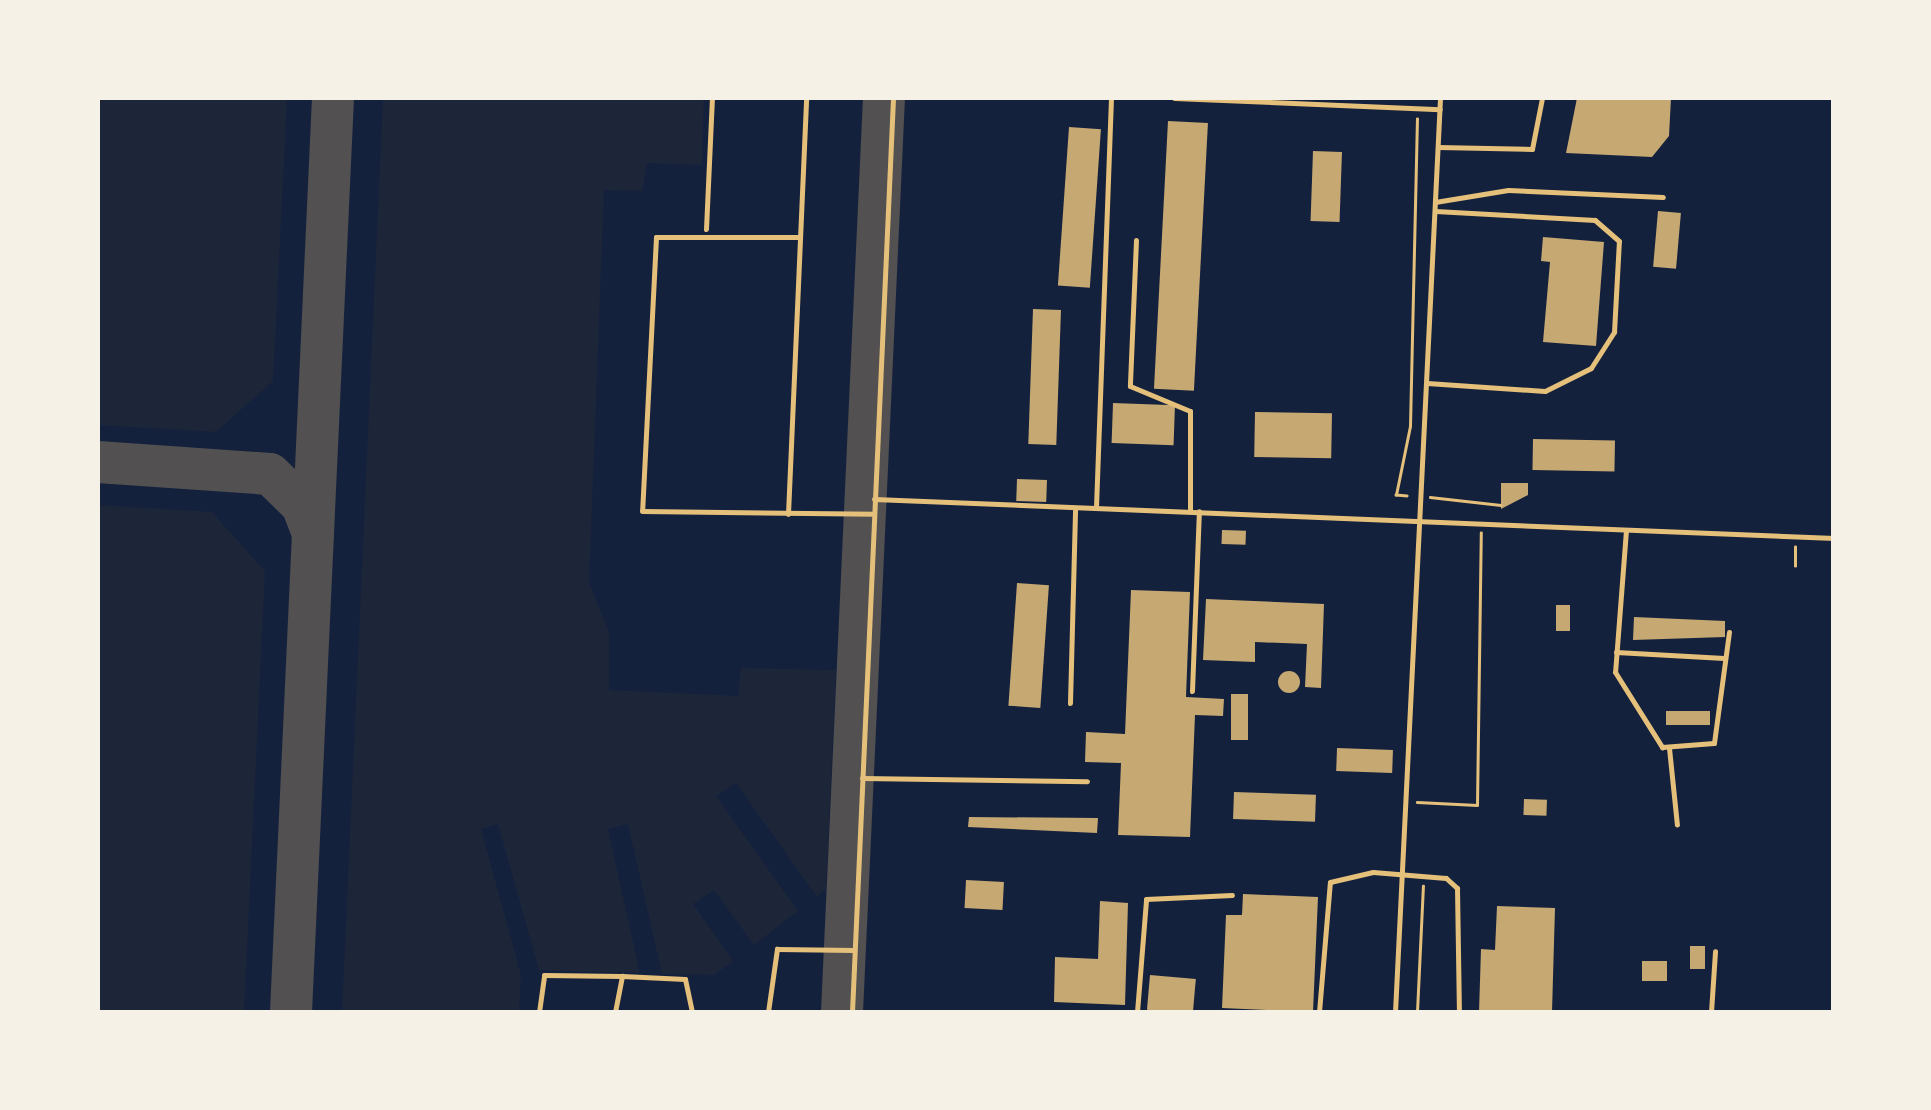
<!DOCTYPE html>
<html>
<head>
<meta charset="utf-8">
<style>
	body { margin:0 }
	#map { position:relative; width:1931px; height:1110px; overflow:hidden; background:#14213d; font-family:"Exo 2",sans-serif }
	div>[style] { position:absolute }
	.green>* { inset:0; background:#1d2539 }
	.taxiway>* { height:42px; margin:-21px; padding:0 21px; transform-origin:21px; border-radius:21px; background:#525050 }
	.building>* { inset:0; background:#c6a872; transform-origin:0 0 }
	.round { border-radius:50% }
	.path>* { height:2.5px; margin:-1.25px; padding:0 1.25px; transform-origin:1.25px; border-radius:1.25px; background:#e5c07b }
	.service>* { height:5px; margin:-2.5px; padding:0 2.5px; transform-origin:2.5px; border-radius:2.5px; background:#e5c07b }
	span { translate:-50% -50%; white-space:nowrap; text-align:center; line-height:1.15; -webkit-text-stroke:8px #f6f1e7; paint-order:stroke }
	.frame { position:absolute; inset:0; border:100px solid #f6f1e7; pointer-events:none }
</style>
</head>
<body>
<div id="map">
	<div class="green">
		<i style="clip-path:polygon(98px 98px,287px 98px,273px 381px,216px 432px,98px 425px)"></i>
		<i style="clip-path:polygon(383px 98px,704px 98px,702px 165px,647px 163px,642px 191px,604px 190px,589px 583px,609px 632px,609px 690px,738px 696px,741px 668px,836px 670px,826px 889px,817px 897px,736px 783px,716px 796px,798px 911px,754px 945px,714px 890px,693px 904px,733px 961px,714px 975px,662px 974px,628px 824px,608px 829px,640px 973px,539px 970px,498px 824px,481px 829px,521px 975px,519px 1012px,342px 1012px)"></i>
		<i style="clip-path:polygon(98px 505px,212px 512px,265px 571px,244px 1012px,98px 1012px)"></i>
	</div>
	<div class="taxiway">
		<i style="left:98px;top:462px;width:172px;rotate:4deg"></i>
		<i style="left:270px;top:474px;width:45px;rotate:44.1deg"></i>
		<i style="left:302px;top:505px;width:31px;rotate:69deg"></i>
		<i style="left:291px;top:1012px;width:915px;rotate:-87.37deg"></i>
		<i style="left:842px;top:1012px;width:915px;rotate:-87.37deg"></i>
	</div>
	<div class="building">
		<i style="clip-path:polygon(1577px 98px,1671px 98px,1669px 136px,1652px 157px,1566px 153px)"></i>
		<i style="left:1168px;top:121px;width:40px;height:268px;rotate:3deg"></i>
		<i style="left:1069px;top:127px;width:32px;height:159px;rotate:4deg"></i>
		<i style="left:1313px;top:151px;width:29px;height:70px;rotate:2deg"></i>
		<i style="left:1658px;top:211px;width:23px;height:56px;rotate:5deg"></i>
		<i style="clip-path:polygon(1543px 237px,1604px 242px,1596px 346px,1543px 342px,1550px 262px,1541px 261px)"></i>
		<i style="left:1033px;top:309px;width:28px;height:135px;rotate:2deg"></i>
		<i style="left:1113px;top:403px;width:62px;height:40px;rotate:2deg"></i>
		<i style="left:1255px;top:412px;width:77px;height:45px;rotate:1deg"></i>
		<i style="left:1533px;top:439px;width:82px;height:31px;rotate:1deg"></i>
		<i style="left:1017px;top:479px;width:30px;height:22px;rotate:2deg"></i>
		<i style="clip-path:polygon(1501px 483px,1528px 483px,1528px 495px,1501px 509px)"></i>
		<i style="left:1222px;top:530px;width:24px;height:14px;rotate:2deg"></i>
		<i style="left:1017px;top:583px;width:32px;height:123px;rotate:4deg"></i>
		<i style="clip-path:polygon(1131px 590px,1190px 592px,1186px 697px,1224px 699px,1223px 716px,1195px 715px,1190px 837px,1118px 835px,1121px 763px,1085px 762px,1086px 732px,1125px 734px)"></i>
		<i style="clip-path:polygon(1206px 599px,1324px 604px,1321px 688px,1305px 687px,1307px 644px,1255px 642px,1255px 662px,1203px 660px)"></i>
		<i style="left:1556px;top:605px;width:14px;height:26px"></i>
		<i style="clip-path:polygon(1634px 617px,1725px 621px,1725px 637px,1633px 640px)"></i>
		<i class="round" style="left:1278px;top:671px;width:22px;height:22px"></i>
		<i style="left:1231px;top:694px;width:17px;height:46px"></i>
		<i style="left:1666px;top:711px;width:44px;height:14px"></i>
		<i style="left:1337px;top:748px;width:56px;height:23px;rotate:2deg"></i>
		<i style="left:1234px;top:792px;width:82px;height:27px;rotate:2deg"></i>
		<i style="left:1524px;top:799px;width:23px;height:16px;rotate:2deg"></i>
		<i style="clip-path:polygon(969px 817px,1098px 818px,1097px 833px,968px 827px)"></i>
		<i style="left:966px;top:880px;width:38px;height:28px;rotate:3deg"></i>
		<i style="clip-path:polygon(1243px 894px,1318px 897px,1313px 1012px,1222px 1008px,1226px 915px,1242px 915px)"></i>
		<i style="clip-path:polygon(1100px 901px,1128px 903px,1125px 1005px,1054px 1002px,1055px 957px,1098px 959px)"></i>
		<i style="clip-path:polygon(1497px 906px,1555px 908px,1552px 1012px,1479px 1012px,1481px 949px,1495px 950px)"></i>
		<i style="left:1690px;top:946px;width:15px;height:23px"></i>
		<i style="left:1642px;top:961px;width:25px;height:20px"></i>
		<i style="left:1150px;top:975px;width:46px;height:35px;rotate:5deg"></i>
	</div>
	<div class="path">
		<i style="left:1407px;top:496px;width:11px;rotate:-175deg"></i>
		<i style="left:1396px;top:495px;width:70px;rotate:-78.5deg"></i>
		<i style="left:1410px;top:426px;width:307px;rotate:-88.7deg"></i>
		<i style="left:1430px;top:497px;width:71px;rotate:6.4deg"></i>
		<i style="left:1795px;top:566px;width:19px;rotate:-90deg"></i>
		<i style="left:1417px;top:802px;width:60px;rotate:2.9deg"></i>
		<i style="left:1477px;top:805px;width:272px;rotate:-89.2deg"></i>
		<i style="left:1417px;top:1012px;width:126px;rotate:-87.3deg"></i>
	</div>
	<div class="service">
		<i style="left:1174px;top:98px;width:266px;rotate:2.4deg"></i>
		<i style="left:1438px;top:147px;width:94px;rotate:1.2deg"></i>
		<i style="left:1532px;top:149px;width:52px;rotate:-78.9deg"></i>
		<i style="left:1435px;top:202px;width:74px;rotate:-9.3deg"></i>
		<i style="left:1508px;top:190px;width:155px;rotate:2.6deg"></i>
		<i style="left:706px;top:229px;width:131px;rotate:-87.4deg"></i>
		<i style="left:800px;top:237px;width:144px;rotate:180deg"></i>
		<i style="left:656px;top:237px;width:274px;rotate:92.9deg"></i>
		<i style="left:642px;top:511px;width:232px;rotate:0.7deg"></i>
		<i style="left:1136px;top:240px;width:146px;rotate:92.4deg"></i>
		<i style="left:1130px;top:386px;width:65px;rotate:22.6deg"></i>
		<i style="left:1190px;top:411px;width:100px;rotate:90deg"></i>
		<i style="left:1427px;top:383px;width:118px;rotate:3.9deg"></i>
		<i style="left:1545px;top:391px;width:51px;rotate:-26.6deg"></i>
		<i style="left:1591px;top:368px;width:43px;rotate:-57.4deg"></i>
		<i style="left:1614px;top:332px;width:91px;rotate:-86.9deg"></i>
		<i style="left:1619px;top:241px;width:32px;rotate:-139deg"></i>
		<i style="left:1595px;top:220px;width:160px;rotate:-176.8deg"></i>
		<i style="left:874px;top:499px;width:961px;rotate:2.33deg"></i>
		<i style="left:1096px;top:507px;width:409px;rotate:-87.9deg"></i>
		<i style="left:788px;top:514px;width:416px;rotate:-87.5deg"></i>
		<i style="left:1626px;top:530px;width:142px;rotate:94.4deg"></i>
		<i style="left:1615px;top:672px;width:89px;rotate:57.9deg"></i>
		<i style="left:1662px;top:747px;width:52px;rotate:-4.4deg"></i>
		<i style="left:1714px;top:743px;width:112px;rotate:-82.3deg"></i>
		<i style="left:1616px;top:652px;width:108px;rotate:3.2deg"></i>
		<i style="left:1192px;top:691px;width:180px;rotate:-87.8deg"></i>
		<i style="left:1070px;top:703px;width:193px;rotate:-88.5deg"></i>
		<i style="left:1669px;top:748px;width:77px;rotate:84.1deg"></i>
		<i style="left:862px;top:778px;width:225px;rotate:0.8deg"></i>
		<i style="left:539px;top:1012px;width:37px;rotate:-82deg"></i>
		<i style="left:544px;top:975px;width:78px;rotate:0.7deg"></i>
		<i style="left:615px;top:1012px;width:37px;rotate:-79deg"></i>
		<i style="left:622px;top:976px;width:63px;rotate:2.7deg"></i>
		<i style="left:685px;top:979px;width:34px;rotate:78deg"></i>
		<i style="left:768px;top:1012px;width:64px;rotate:-81.9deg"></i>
		<i style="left:777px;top:949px;width:77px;rotate:0.7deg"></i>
		<i style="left:852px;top:1012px;width:915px;rotate:-87.43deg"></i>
		<i style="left:1137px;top:1012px;width:113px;rotate:-85.4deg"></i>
		<i style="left:1146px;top:899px;width:86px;rotate:-2.7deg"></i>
		<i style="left:1319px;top:1012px;width:130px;rotate:-85.2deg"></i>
		<i style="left:1330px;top:882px;width:44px;rotate:-13.1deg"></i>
		<i style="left:1373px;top:872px;width:73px;rotate:4.7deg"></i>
		<i style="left:1446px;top:878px;width:15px;rotate:42deg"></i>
		<i style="left:1457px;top:888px;width:124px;rotate:89.1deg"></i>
		<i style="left:1395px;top:1012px;width:915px;rotate:-87.18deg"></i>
		<i style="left:1711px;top:1012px;width:61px;rotate:-86.2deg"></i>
	</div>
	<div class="frame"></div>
</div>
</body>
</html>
